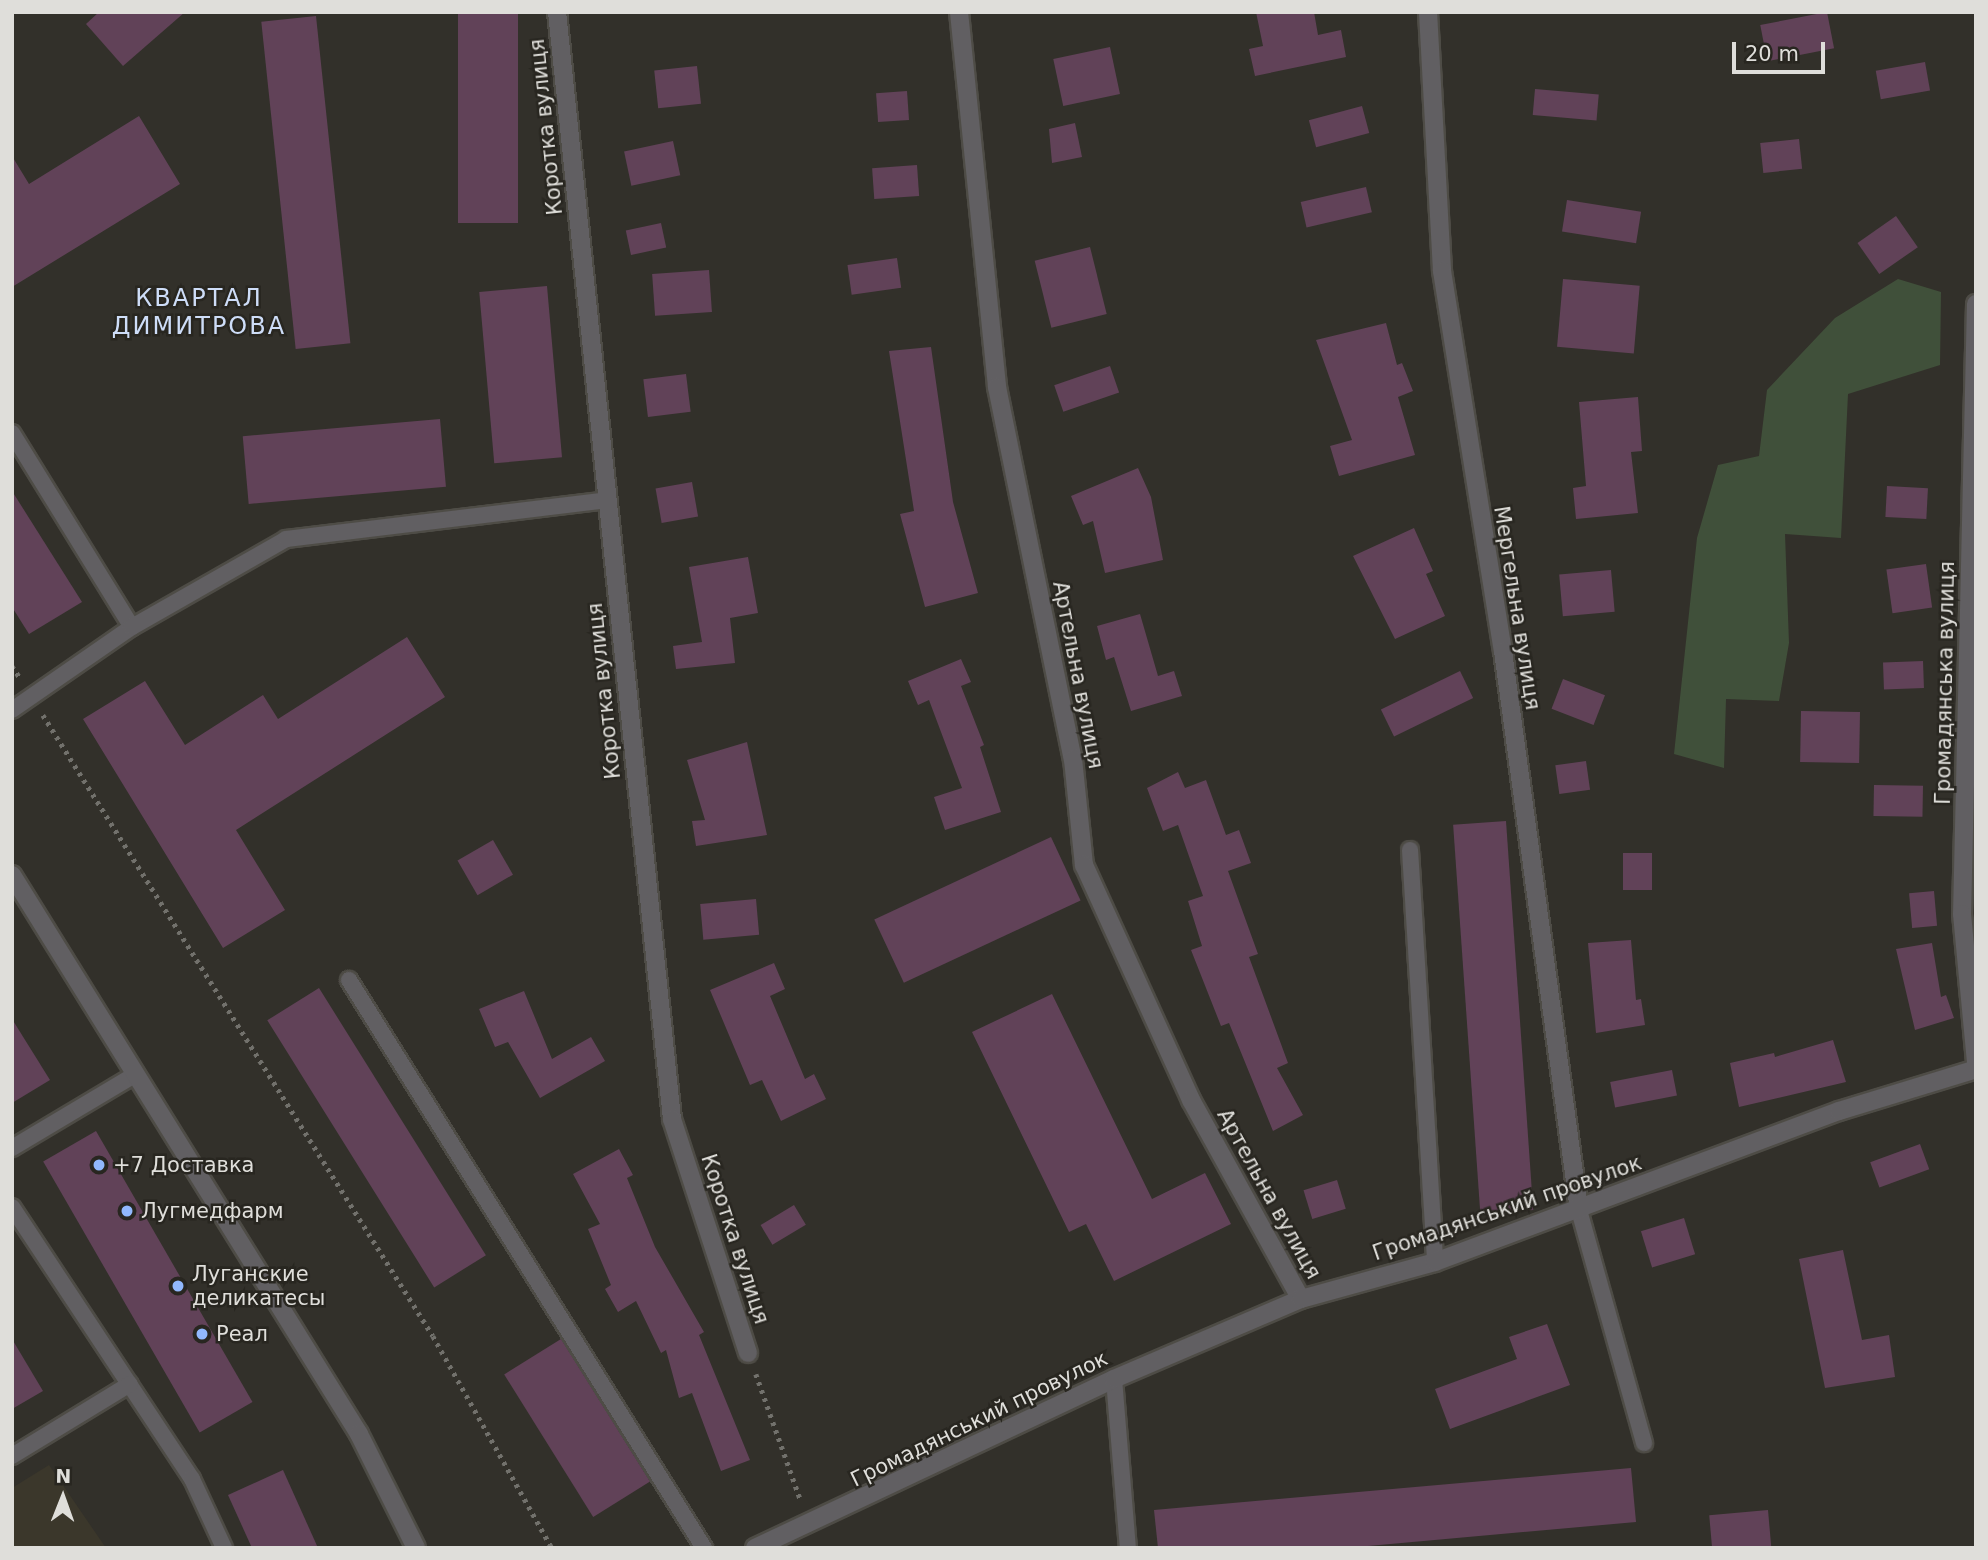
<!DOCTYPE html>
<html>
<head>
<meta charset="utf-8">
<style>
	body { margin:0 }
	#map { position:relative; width:1988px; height:1560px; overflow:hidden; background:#32302a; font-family:"DejaVu Sans",sans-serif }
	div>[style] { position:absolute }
	.built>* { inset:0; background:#3b372b }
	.green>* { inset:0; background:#40503a }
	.building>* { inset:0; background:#614258; transform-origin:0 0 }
	.path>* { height:4.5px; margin-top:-2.25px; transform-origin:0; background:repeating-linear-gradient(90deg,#72716c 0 3.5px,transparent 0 8.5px) }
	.roads { filter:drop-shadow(2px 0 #4e4c46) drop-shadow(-2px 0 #4e4c46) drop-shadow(0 2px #4e4c46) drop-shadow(0 -2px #4e4c46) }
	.service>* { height:16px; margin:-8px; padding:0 8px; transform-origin:8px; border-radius:8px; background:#615f62 }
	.minor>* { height:18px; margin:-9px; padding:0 9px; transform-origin:9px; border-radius:9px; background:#615f62 }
	.tertiary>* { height:18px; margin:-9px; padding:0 9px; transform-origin:9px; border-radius:9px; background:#615f62 }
	.dots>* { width:19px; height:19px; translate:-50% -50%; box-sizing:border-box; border:4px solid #282620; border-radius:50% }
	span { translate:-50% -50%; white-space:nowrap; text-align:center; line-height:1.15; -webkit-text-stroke:5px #282620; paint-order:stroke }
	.street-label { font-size:21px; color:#dfdeda }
	.poi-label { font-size:21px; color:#dfdeda }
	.left { translate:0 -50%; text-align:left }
	.quarter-label { font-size:24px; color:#ceddf8; letter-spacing:2px }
	.frame { position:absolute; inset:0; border:14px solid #dfdeda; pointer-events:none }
	.north { position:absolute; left:28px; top:1462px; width:70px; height:70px; -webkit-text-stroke:5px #282620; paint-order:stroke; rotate:1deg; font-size:19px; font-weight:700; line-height:28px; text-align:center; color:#dfdeda }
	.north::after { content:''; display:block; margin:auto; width:24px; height:32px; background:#dfdeda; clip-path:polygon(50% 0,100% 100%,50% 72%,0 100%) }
	.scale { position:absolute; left:1732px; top:42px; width:93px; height:32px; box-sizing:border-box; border:4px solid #dfdeda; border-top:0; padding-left:9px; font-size:21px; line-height:24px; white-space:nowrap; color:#dfdeda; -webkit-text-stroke:5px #282620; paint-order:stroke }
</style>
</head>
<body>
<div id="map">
	<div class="built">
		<i style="clip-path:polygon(49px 1465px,106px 1548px,12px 1548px,12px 1488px)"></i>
	</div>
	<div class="green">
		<i style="clip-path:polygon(1898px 279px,1941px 292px,1940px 365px,1848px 394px,1841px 538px,1785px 534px,1789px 643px,1779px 701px,1726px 699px,1724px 768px,1674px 754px,1697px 538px,1718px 465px,1759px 456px,1767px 390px,1835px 318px)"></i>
	</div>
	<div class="building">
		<i style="clip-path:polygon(99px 12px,185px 12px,123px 66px,86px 24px)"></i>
		<i style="left:458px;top:12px;width:60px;height:211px"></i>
		<i style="clip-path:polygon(1256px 12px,1314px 12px,1318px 35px,1341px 30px,1346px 57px,1255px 76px,1249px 49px,1263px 46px)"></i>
		<i style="left:1827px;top:12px;width:37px;height:68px;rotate:79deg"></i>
		<i style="left:316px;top:16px;width:329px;height:55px;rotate:84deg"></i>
		<i style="left:1110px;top:47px;width:48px;height:58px;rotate:78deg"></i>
		<i style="left:1925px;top:62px;width:29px;height:50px;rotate:80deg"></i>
		<i style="left:697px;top:66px;width:38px;height:43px;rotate:84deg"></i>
		<i style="left:1535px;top:89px;width:64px;height:26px;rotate:5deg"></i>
		<i style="left:907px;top:91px;width:29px;height:31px;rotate:86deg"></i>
		<i style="left:1362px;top:106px;width:28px;height:55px;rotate:75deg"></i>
		<i style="clip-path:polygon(139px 116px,180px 184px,12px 287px,12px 156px,29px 184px)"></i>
		<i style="clip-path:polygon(1075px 123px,1082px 157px,1052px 163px,1049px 129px)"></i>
		<i style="left:1799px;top:139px;width:30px;height:39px;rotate:84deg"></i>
		<i style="left:673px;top:141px;width:35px;height:50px;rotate:78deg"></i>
		<i style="left:917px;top:165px;width:31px;height:45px;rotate:86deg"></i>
		<i style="left:1366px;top:187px;width:26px;height:67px;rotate:77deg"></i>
		<i style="left:1567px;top:200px;width:75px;height:32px;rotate:9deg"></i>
		<i style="left:1896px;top:216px;width:38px;height:47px;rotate:55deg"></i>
		<i style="left:661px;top:223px;width:25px;height:36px;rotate:78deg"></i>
		<i style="left:1090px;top:247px;width:69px;height:57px;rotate:76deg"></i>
		<i style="left:897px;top:258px;width:30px;height:50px;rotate:82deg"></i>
		<i style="left:709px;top:270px;width:42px;height:57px;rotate:86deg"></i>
		<i style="left:1563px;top:279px;width:77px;height:68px;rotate:5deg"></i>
		<i style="left:547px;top:286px;width:172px;height:68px;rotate:85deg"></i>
		<i style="clip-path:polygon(1386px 323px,1397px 365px,1402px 363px,1413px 391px,1398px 397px,1415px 455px,1339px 476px,1330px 446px,1352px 440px,1316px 340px)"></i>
		<i style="clip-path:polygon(931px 347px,953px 502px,978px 593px,925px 607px,900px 514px,914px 511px,889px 351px)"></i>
		<i style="left:1110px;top:366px;width:28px;height:59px;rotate:71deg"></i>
		<i style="left:686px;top:374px;width:38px;height:43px;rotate:83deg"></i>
		<i style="clip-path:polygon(1638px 397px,1642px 451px,1631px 452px,1638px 513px,1576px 519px,1573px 488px,1586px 486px,1579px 402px)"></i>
		<i style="left:440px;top:419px;width:68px;height:198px;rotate:85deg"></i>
		<i style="clip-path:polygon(1138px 468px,1151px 497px,1163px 560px,1105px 573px,1093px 521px,1083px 525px,1071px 496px)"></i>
		<i style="left:692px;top:482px;width:35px;height:37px;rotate:80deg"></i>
		<i style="left:1887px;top:486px;width:41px;height:31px;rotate:3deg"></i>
		<i style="clip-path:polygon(12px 491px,82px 602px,29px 634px,12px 607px)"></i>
		<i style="clip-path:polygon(1414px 528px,1433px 571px,1426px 574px,1445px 616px,1395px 639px,1353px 556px)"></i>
		<i style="clip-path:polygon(748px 557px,758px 613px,730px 618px,735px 663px,676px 669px,673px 646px,702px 642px,689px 567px)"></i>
		<i style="left:1926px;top:564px;width:44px;height:40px;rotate:82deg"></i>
		<i style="left:1611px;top:570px;width:42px;height:52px;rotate:85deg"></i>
		<i style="clip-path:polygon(1140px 614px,1158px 676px,1174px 671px,1182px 696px,1131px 711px,1114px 657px,1106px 660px,1097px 626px)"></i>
		<i style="clip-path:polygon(407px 637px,445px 697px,236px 830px,285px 910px,223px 948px,83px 719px,145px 681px,185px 745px,263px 695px,278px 719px)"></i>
		<i style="clip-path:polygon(961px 659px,971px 682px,961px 686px,984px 745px,980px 747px,1001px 812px,945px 830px,934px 797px,962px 788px,929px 700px,918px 705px,908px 681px)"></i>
		<i style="left:1923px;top:661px;width:27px;height:40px;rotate:88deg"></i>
		<i style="left:1460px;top:671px;width:30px;height:88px;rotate:64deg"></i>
		<i style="left:1563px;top:679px;width:45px;height:32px;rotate:21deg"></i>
		<i style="left:1801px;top:711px;width:59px;height:51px;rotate:1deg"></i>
		<i style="clip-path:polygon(747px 742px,767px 835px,696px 846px,692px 821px,705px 820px,687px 760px)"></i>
		<i style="left:1586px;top:761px;width:29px;height:31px;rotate:82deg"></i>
		<i style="clip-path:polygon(1178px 772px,1185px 788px,1206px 780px,1226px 835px,1239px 830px,1251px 863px,1228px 871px,1258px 954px,1249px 957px,1288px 1063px,1277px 1068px,1303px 1115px,1273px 1131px,1229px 1023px,1221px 1026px,1191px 950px,1202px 946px,1188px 901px,1203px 896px,1178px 825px,1163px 831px,1147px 788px)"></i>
		<i style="left:1874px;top:785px;width:49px;height:31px;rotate:1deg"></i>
		<i style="left:1506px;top:821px;width:390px;height:53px;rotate:86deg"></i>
		<i style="left:1051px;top:837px;width:70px;height:195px;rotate:65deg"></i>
		<i style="left:493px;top:840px;width:40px;height:41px;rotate:60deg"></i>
		<i style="left:1623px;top:853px;width:29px;height:37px"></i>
		<i style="left:1934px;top:891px;width:35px;height:25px;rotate:85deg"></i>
		<i style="left:756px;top:899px;width:36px;height:56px;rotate:85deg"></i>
		<i style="clip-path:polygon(1631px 940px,1636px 1000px,1641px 999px,1645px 1025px,1596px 1033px,1588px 943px)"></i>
		<i style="clip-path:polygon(1932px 943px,1941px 997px,1946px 995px,1954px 1018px,1915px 1030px,1896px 949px)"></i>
		<i style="clip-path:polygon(774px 963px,785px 989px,770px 996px,805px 1079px,814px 1074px,826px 1099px,781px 1121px,762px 1080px,750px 1085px,710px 990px)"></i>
		<i style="left:319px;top:988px;width:315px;height:61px;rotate:58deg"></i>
		<i style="clip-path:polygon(524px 991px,552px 1059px,591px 1037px,605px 1061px,540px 1098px,508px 1042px,495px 1047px,479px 1009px)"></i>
		<i style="clip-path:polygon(1052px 994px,1152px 1199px,1205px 1173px,1231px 1224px,1114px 1281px,1086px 1224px,1069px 1232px,972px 1032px)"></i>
		<i style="clip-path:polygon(12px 1019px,50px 1080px,12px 1103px)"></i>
		<i style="clip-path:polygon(1833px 1040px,1846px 1082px,1739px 1107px,1730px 1063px,1774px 1053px,1775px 1057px)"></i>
		<i style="left:1672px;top:1070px;width:26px;height:63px;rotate:79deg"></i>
		<i style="left:96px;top:1131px;width:313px;height:61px;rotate:60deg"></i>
		<i style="left:1920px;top:1144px;width:27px;height:53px;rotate:70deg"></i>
		<i style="clip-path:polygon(619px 1149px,633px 1175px,627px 1178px,655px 1247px,704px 1332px,699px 1335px,750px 1460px,721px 1471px,692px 1393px,679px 1398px,666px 1350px,661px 1353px,636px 1301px,618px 1312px,605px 1289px,611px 1285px,588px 1229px,600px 1224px,573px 1174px)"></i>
		<i style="left:1337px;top:1180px;width:30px;height:35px;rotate:73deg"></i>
		<i style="left:794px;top:1205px;width:23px;height:39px;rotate:59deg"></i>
		<i style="left:1684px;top:1218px;width:38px;height:45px;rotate:73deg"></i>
		<i style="clip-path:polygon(1843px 1250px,1862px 1340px,1889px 1335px,1895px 1377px,1825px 1388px,1799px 1259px)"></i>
		<i style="clip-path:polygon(1547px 1324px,1570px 1385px,1450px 1429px,1435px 1389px,1517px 1359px,1509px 1337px)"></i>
		<i style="clip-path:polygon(12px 1339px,43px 1391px,12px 1409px)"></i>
		<i style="left:561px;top:1339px;width:168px;height:67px;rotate:58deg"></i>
		<i style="clip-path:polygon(1631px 1468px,1636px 1522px,1346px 1548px,1158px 1548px,1154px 1510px)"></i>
		<i style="clip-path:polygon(283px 1470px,318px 1548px,252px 1548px,228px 1495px)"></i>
		<i style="left:1768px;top:1510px;width:38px;height:59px;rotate:85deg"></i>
	</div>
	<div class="path">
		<i style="left:12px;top:666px;width:14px;rotate:56deg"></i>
		<i style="left:43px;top:715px;width:733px;rotate:57.87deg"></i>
		<i style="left:433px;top:1336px;width:243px;rotate:60.7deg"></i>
		<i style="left:756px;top:1374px;width:135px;rotate:70.5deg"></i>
	</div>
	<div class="roads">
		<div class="service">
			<i style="left:12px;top:433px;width:228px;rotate:58.3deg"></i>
			<i style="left:12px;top:710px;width:146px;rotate:-34.7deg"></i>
			<i style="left:132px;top:627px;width:177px;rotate:-29.7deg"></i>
			<i style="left:286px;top:539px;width:324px;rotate:-6.9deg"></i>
			<i style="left:1410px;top:850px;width:413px;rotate:86.5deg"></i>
			<i style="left:349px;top:980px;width:670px;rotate:57.99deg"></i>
			<i style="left:12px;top:1148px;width:144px;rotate:-30.8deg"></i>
			<i style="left:12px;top:1207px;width:326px;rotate:56.5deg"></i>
			<i style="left:192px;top:1479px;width:76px;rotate:65.1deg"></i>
			<i style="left:1579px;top:1210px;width:242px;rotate:74.4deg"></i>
			<i style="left:1114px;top:1379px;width:170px;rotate:85.3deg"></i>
			<i style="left:12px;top:1456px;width:138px;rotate:-31.4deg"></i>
		</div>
		<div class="minor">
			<i style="left:557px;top:12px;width:1113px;rotate:84.07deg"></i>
			<i style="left:672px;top:1119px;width:246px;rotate:72deg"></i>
			<i style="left:959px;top:12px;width:377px;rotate:84.2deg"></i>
			<i style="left:997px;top:387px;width:380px;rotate:78.5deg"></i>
			<i style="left:1073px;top:759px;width:107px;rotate:84.1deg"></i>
			<i style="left:1084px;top:865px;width:258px;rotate:65.5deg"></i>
			<i style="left:1191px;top:1100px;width:227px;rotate:61.1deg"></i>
			<i style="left:1428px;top:12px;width:259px;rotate:86.9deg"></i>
			<i style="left:1442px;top:271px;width:385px;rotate:80.9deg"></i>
			<i style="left:1503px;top:651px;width:564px;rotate:82.26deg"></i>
			<i style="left:1976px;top:304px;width:610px;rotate:91.31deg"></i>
			<i style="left:1962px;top:914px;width:150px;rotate:84.6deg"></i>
			<i style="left:755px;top:1548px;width:397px;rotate:-25.2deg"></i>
			<i style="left:1114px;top:1379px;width:203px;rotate:-23.2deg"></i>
			<i style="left:1301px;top:1299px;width:139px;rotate:-15.4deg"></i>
			<i style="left:1435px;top:1262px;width:431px;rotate:-20.5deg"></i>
			<i style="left:1839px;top:1111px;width:143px;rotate:-17deg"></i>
		</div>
		<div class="tertiary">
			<i style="left:12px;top:875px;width:658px;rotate:58.17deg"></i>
			<i style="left:359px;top:1434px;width:127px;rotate:63.4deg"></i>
		</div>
	</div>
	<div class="dots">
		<i style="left:99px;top:1165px;background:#91b8fd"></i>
		<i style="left:127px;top:1211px;background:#91b8fd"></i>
		<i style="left:178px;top:1286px;background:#91b8fd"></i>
		<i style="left:202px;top:1334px;background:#91b8fd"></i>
	</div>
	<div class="street-label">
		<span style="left:546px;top:127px;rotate:-96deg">Коротка вулиця</span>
		<span style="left:1517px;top:608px;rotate:81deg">Мергельна вулиця</span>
		<span style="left:1078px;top:675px;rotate:79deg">Артельна вулиця</span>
		<span style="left:1945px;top:683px;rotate:-89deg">Громадянська вулиця</span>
		<span style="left:604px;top:691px;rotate:-96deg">Коротка вулиця</span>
		<span style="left:1269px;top:1194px;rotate:61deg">Артельна вулиця</span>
		<span style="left:1507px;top:1208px;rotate:-19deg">Громадянський провулок</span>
		<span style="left:735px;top:1239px;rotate:72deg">Коротка вулиця</span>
		<span style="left:979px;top:1419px;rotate:-26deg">Громадянський провулок</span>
	</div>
	<div class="poi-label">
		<span class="left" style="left:113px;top:1165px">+7 Доставка</span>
		<span class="left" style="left:141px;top:1211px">Лугмедфарм</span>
		<span class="left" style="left:192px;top:1286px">Луганские<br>деликатесы</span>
		<span class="left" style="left:216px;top:1334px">Реал</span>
	</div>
	<div class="quarter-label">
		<span style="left:199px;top:313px">КВАРТАЛ<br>ДИМИТРОВА</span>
	</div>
	<div class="frame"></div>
	<div class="north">N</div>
	<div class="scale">20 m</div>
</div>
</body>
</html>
